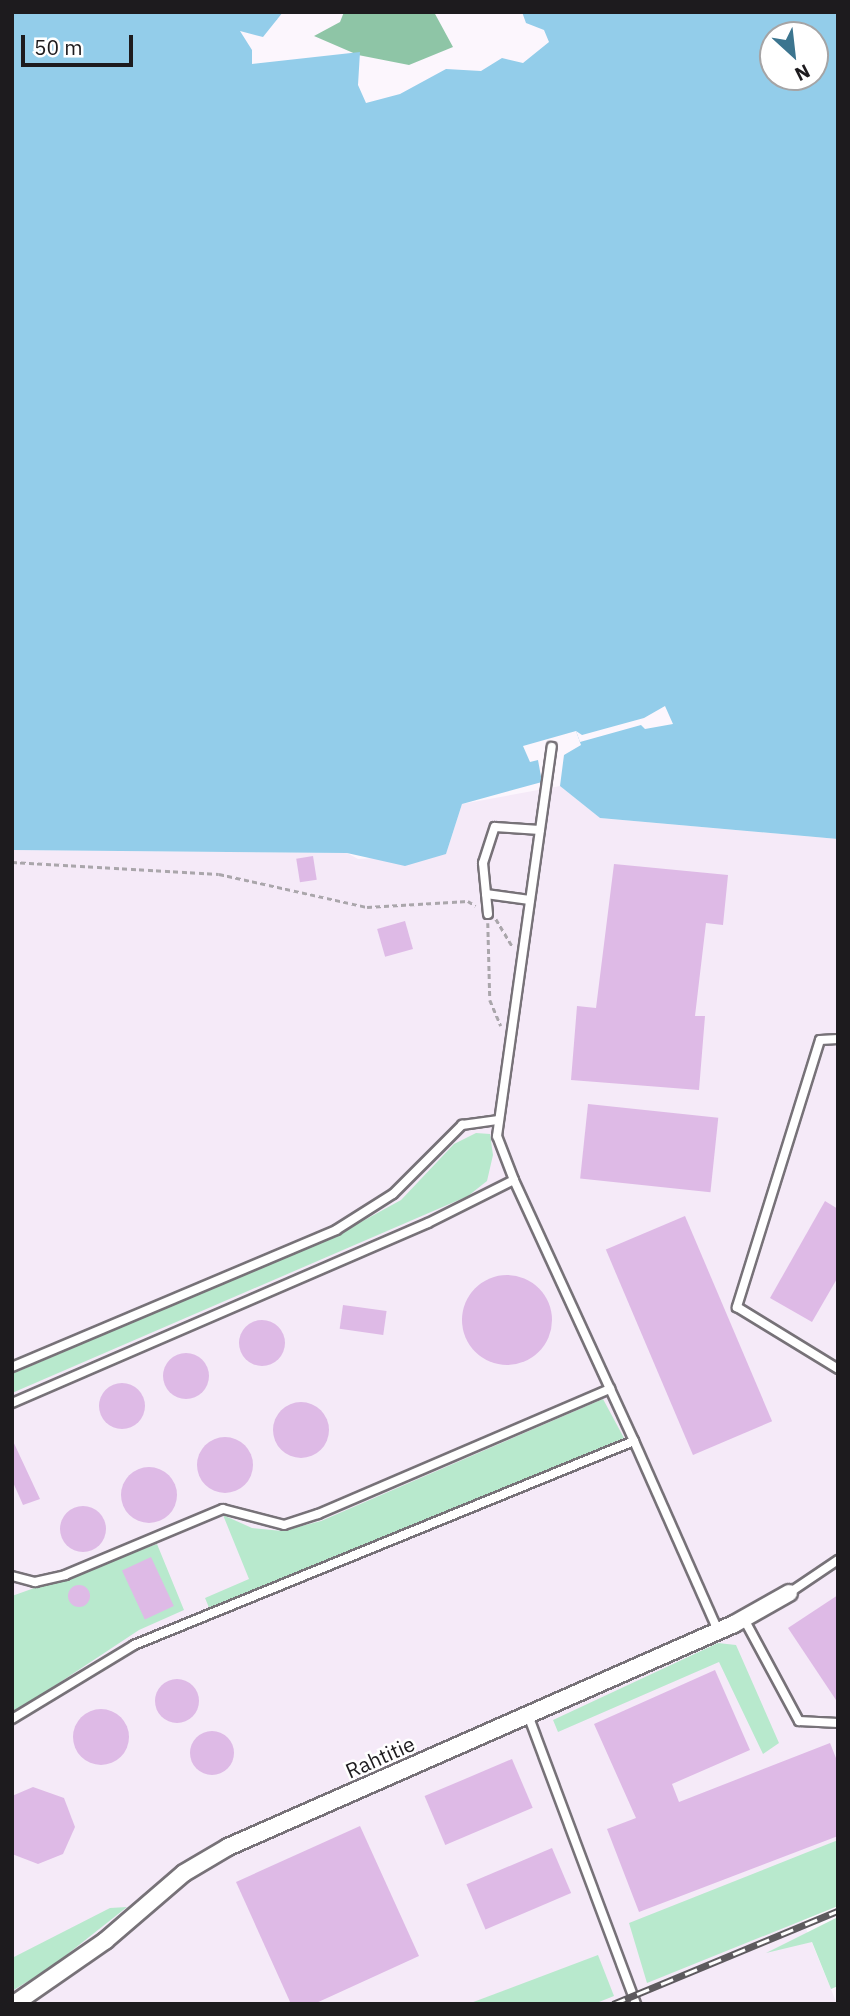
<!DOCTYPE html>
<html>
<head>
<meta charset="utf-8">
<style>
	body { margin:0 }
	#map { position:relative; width:850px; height:2016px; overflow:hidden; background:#fcf6fd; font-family:"IBM Plex Sans",sans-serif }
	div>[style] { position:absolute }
	.built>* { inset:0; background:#f5eaf8 }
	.green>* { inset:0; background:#b8e9cd }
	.forest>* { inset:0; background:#8ec5a6 }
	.water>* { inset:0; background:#93cdea }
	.pier>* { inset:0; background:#fcf6fd }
	.building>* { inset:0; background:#debae6; transform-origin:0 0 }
	.round { border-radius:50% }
	.path>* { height:2.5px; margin-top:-1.25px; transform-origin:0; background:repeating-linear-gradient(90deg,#aaa6ab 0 5px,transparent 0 8.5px) }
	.roads { filter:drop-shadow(2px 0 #777278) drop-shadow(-2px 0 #777278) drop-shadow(0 2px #777278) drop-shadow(0 -2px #777278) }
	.lane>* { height:8px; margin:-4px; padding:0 4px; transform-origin:4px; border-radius:4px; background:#fff }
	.street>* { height:16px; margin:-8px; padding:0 8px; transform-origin:8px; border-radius:8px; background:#fff }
	.rail>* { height:7px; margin-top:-3.5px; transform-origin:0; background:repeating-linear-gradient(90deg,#fff 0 13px,#5d5a5e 0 26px); box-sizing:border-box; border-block:2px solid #5d5a5e }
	span { translate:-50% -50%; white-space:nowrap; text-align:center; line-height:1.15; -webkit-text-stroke:5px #fff; paint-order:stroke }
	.street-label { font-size:21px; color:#1d1b1e }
	.frame { position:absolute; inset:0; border:14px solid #1d1b1e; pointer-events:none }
	.north { position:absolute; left:759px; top:21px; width:70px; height:70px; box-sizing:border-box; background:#fff; border:2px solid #a5a4a5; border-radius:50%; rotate:153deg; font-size:19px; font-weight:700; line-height:28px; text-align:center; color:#1d1b1e }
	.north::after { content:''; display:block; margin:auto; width:24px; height:32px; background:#3c758f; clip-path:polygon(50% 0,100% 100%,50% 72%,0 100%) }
	.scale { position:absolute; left:21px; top:35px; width:112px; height:32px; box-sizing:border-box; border:4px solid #1d1b1e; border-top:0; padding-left:9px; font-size:21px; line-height:24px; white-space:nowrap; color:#1d1b1e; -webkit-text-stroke:5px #fff; paint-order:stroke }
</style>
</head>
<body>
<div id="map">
	<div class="built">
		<i style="clip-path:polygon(560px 786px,600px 818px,838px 839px,838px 1840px,780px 1865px,837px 2004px,12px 2004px,12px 850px,347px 853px,358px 859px,446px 854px,462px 804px)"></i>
	</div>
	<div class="green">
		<i style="clip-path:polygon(476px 1133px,490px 1134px,493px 1155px,487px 1181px,468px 1196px,12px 1393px,12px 1374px,341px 1233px,401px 1200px,454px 1144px)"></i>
		<i style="clip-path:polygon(603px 1399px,624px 1438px,210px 1610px,205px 1598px,249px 1579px,223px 1515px,252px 1528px,282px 1531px,321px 1521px)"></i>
		<i style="clip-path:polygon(157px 1544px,184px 1610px,139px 1630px,12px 1714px,12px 1596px)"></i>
		<i style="clip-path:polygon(718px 1643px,736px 1645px,779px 1743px,763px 1754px,719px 1662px,558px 1732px,553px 1720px)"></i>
		<i style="clip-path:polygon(838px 1840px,838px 1906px,647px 1983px,629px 1923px)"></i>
		<i style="clip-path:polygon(127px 1907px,50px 1968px,12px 1991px,12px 1958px,110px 1908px)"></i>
		<i style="clip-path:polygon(838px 1917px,838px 1986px,831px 1989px,812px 1942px,766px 1953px)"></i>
		<i style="clip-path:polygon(598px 1955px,614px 1996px,594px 2004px,468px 2004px)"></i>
	</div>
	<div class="forest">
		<i style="clip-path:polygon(344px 12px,434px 12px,453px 47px,409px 65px,358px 55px,314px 36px,340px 22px)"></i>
	</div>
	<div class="water">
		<i style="clip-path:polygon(evenodd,12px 12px,283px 12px,263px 37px,240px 31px,252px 50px,252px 64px,360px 52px,358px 85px,366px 103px,400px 94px,446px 69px,481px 71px,502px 58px,523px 63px,549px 42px,544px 30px,526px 23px,522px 12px,838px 12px,838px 839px,600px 818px,560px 786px,564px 755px,581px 745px,576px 731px,523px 746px,530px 762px,538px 760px,542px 782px,462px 804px,446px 854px,405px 866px,347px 853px,12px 850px,12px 12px,773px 35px,815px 35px,815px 77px,773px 77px,773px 35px)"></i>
	</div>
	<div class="pier">
		<i style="clip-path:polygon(665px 706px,673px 724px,645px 729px,641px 725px,580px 742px,576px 731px,582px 735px,644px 718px)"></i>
	</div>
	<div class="building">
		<i style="left:313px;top:856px;width:24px;height:17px;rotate:81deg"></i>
		<i style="clip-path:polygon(614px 864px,728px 875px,723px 925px,706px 923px,695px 1016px,705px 1016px,699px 1090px,571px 1080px,577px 1006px,596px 1008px)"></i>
		<i style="left:405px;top:921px;width:29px;height:29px;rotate:74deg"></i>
		<i style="left:588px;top:1104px;width:131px;height:75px;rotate:6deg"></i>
		<i style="clip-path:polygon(825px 1201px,838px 1209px,838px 1277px,812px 1322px,770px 1298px)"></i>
		<i style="left:685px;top:1216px;width:223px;height:86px;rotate:67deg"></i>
		<i class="round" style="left:462px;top:1275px;width:90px;height:90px"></i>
		<i style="left:343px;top:1305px;width:44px;height:24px;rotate:8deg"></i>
		<i class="round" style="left:239px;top:1320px;width:46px;height:46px"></i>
		<i class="round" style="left:163px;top:1353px;width:46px;height:46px"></i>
		<i class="round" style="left:99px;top:1383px;width:46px;height:46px"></i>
		<i class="round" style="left:273px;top:1402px;width:56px;height:56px"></i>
		<i class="round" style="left:197px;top:1437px;width:56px;height:56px"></i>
		<i style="clip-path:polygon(12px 1439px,40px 1499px,23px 1505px,12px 1480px)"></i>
		<i class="round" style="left:121px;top:1467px;width:56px;height:56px"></i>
		<i class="round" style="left:60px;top:1506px;width:46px;height:46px"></i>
		<i style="left:151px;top:1557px;width:54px;height:32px;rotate:65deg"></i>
		<i class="round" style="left:68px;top:1585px;width:22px;height:22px"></i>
		<i style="clip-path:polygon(838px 1595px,838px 1703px,788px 1628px)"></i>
		<i style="clip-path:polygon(715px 1670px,750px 1750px,672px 1784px,679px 1802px,830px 1743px,838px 1763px,838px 1836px,639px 1912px,607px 1829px,636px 1818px,594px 1724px)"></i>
		<i class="round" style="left:155px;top:1679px;width:44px;height:44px"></i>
		<i class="round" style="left:73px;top:1709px;width:56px;height:56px"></i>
		<i class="round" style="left:190px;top:1731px;width:44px;height:44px"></i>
		<i style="left:512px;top:1759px;width:53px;height:95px;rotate:67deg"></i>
		<i style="clip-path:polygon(33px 1787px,64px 1798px,75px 1827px,63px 1854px,38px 1864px,12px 1854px,12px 1796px)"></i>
		<i style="clip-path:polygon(360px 1826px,419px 1956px,314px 2004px,291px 2004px,236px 1882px)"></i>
		<i style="left:552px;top:1848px;width:49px;height:93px;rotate:67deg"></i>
	</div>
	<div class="path">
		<i style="left:12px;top:862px;width:207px;rotate:3.3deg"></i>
		<i style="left:219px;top:874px;width:152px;rotate:12.6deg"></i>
		<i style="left:367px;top:907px;width:101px;rotate:-3.4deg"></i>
		<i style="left:468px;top:901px;width:9px;rotate:32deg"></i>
		<i style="left:496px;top:919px;width:31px;rotate:59deg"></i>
		<i style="left:488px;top:923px;width:77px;rotate:88.5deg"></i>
		<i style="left:490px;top:1000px;width:28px;rotate:67deg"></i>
	</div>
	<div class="roads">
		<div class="lane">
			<i style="left:486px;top:894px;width:44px;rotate:7.8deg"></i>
			<i style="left:488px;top:914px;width:51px;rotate:-95.6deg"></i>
			<i style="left:483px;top:863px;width:38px;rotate:-72deg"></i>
			<i style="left:495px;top:827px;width:45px;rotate:3.8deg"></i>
			<i style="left:838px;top:1039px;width:18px;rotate:177deg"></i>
			<i style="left:820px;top:1040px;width:280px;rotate:107.3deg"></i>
			<i style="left:737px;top:1307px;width:119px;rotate:31.5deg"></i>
			<i style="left:12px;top:1367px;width:352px;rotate:-22.9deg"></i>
			<i style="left:336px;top:1230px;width:67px;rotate:-32.3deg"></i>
			<i style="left:393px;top:1194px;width:98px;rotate:-45deg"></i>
			<i style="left:462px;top:1125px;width:37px;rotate:-8deg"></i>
			<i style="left:12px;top:1403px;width:453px;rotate:-23.4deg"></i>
			<i style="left:428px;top:1223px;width:96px;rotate:-26.6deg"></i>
			<i style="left:514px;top:1180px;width:47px;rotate:-111.1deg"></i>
			<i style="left:497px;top:1136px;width:393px;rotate:-82deg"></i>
			<i style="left:634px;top:1441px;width:208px;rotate:66.1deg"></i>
			<i style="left:12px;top:1576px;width:24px;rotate:15deg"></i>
			<i style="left:35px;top:1582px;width:31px;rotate:-13deg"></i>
			<i style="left:65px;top:1575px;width:171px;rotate:-22.7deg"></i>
			<i style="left:223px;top:1509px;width:63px;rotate:14.7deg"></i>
			<i style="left:284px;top:1525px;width:36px;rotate:-18deg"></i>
			<i style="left:318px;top:1514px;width:318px;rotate:-23.2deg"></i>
			<i style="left:789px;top:1593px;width:59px;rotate:-34deg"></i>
			<i style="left:744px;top:1619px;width:116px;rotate:61.7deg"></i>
			<i style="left:799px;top:1721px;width:39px;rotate:3deg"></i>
			<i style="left:528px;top:1715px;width:309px;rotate:69.5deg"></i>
			<i style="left:12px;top:1719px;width:143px;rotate:-31.2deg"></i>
			<i style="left:134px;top:1645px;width:540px;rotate:-22.2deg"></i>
			<i style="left:634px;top:1441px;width:287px;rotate:-114.7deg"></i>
		</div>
		<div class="street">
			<i style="left:14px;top:2004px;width:111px;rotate:-34.7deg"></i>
			<i style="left:105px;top:1941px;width:104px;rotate:-40.7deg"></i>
			<i style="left:184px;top:1873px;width:51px;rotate:-30.6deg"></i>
			<i style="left:228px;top:1847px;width:553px;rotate:-23.78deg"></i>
			<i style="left:734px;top:1624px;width:63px;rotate:-29.4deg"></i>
		</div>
	</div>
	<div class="rail">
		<i style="left:613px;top:2004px;width:243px;rotate:-22.5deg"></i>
	</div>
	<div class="street-label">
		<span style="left:380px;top:1757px;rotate:-24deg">Rahtitie</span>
	</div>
	<div class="frame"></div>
	<div class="north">N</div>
	<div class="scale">50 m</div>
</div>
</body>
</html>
